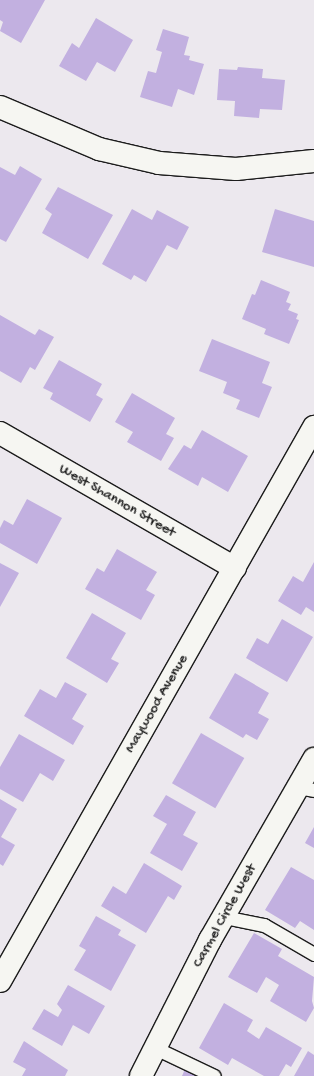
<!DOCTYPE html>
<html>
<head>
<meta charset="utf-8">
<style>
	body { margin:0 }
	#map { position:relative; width:314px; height:1076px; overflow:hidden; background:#ece8ee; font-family:"Gochi Hand",sans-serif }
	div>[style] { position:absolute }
	.building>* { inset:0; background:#c2b0e0; transform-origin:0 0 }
	.roads { filter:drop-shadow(1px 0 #1c1c1c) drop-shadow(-1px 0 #1c1c1c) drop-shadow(0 1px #1c1c1c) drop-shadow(0 -1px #1c1c1c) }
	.lane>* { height:13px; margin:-6.5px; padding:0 6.5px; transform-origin:6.5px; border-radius:6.5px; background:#f6f6f2 }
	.street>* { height:22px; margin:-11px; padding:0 11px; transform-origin:11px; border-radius:11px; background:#f6f6f2 }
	span { translate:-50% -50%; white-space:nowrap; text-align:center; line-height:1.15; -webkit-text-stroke:3px #f6f6f2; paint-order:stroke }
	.street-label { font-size:15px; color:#1c1c1c }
</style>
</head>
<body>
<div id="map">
	<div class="building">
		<i style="clip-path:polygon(0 0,45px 0,21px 43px,0 31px,3px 22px,0 20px)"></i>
		<i style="clip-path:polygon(96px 18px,133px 40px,115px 72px,97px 62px,86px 81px,59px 66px,72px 43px,79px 48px)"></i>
		<i style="clip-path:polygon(163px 29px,189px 37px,184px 55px,190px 56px,189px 60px,204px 64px,194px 95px,178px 89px,172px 107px,140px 97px,148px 71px,156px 73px,162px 52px,156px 50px)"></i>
		<i style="clip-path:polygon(238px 67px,263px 69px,262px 78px,285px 80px,282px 110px,260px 109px,259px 118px,234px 116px,235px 101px,217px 100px,219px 69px,237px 70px)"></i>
		<i style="clip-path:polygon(20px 166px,42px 179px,6px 242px,0 239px,0 167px,15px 175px)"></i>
		<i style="clip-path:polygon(58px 187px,113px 215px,88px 259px,42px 233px,52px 214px,45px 209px)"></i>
		<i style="clip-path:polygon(132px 209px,152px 220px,157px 210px,189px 227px,177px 250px,167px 245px,146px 282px,134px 275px,131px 280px,102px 264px)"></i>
		<i style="clip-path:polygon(275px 209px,314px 221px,314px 267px,262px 252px)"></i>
		<i style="clip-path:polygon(261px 280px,290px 292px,286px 302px,291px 304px,288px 310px,298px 314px,296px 319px,299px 320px,289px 344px,264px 334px,266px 329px,242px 319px,252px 294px,255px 295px)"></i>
		<i style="clip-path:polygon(0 315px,35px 335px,39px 329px,54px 337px,35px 370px,30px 367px,21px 383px,0 371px)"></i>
		<i style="clip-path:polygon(212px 339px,270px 362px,262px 383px,272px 387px,259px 418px,236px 409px,240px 400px,223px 393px,227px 382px,199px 371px)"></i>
		<i style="clip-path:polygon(59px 360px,102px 384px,96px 395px,103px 399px,90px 422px,50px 399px,53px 393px,43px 388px)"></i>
		<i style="clip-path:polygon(132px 393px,175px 418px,166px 434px,174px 438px,161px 461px,127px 442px,133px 432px,115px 422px)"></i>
		<i style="clip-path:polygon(202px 430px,248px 456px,228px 492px,202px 477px,198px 486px,168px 469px,184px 445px,191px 449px)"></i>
		<i style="clip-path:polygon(27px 499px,62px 518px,37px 564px,0 543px,0 528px,4px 520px,13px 525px)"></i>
		<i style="clip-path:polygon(117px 549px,157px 572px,146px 590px,155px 595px,141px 620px,85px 589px,97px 568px,104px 572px)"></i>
		<i style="clip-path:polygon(314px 562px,314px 612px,306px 607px,301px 615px,278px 601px,293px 576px,303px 582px)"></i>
		<i style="clip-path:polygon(0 563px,19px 573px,0 607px)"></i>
		<i style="clip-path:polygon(92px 613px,126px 633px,111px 659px,119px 663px,107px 683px,66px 658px)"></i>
		<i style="clip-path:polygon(282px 619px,313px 637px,287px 682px,246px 658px,257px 638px,268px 644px)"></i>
		<i style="clip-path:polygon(235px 673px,269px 693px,258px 713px,269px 719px,257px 740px,246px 734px,243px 738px,209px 718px)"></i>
		<i style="clip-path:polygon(65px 682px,87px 694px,72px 719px,84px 726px,73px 745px,24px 716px,40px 689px,56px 698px)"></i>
		<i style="left:201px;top:733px;width:50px;height:58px;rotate:30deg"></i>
		<i style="clip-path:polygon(19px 734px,65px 760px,53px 781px,40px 773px,23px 802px,0 789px,0 767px)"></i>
		<i style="clip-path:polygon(166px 795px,196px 812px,183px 835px,198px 843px,182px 871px,150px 853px,167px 824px,153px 816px)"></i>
		<i style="clip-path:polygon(0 799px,17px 809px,1px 837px,15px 845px,3px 866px,0 864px)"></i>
		<i style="clip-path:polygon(314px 827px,314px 848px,305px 843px)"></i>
		<i style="clip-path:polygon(144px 863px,182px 886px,174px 900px,168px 896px,146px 933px,101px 906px,113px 886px,126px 894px)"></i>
		<i style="clip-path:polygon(291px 867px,314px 880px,314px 930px,300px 921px,295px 928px,265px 910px)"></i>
		<i style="clip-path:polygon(96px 916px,121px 930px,118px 935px,136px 945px,111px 991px,74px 970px,86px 950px,79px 946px)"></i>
		<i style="clip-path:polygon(254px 933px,282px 949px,278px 956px,314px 977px,312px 1001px,314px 1008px,306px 1022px,270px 1001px,279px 985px,266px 977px,257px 993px,228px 977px)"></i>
		<i style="clip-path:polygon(68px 985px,105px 1006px,89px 1034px,73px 1025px,62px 1046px,32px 1029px,44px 1009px,58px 1017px,62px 1010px,57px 1004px)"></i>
		<i style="clip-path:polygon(224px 1003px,253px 1020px,247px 1031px,259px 1039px,266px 1027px,302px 1048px,291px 1067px,286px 1064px,279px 1076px,264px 1076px,232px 1058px,228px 1065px,199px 1048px)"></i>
		<i style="clip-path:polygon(24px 1041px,68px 1070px,65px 1076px,22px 1076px,26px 1069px,13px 1062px)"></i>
		<i style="clip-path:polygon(308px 1051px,314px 1055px,314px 1076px,294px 1076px)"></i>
		<i style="clip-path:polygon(185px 1069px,197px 1076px,182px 1076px)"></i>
	</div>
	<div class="roads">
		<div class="lane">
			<i style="left:298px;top:787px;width:16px;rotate:11deg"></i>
			<i style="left:224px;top:917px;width:41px;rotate:11.3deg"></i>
			<i style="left:264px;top:925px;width:58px;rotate:30.1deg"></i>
			<i style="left:155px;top:1048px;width:65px;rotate:25.4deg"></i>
		</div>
		<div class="street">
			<i style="left:0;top:107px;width:108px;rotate:23deg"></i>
			<i style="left:99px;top:149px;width:62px;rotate:13.1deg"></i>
			<i style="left:159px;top:163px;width:77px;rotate:4.5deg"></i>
			<i style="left:236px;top:169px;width:78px;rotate:-5.9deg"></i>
			<i style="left:0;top:433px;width:271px;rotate:29.9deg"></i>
			<i style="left:0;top:981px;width:637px;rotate:-60.46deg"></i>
			<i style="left:141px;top:1076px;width:153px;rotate:-63.1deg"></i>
			<i style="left:210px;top:940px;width:209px;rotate:-60.1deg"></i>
		</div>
	</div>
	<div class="street-label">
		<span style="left:117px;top:501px;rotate:30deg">West Shannon Street</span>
		<span style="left:157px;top:704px;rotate:-60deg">Maywood Avenue</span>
		<span style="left:225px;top:916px;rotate:-61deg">Carmel Circle West</span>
	</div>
</div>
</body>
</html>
